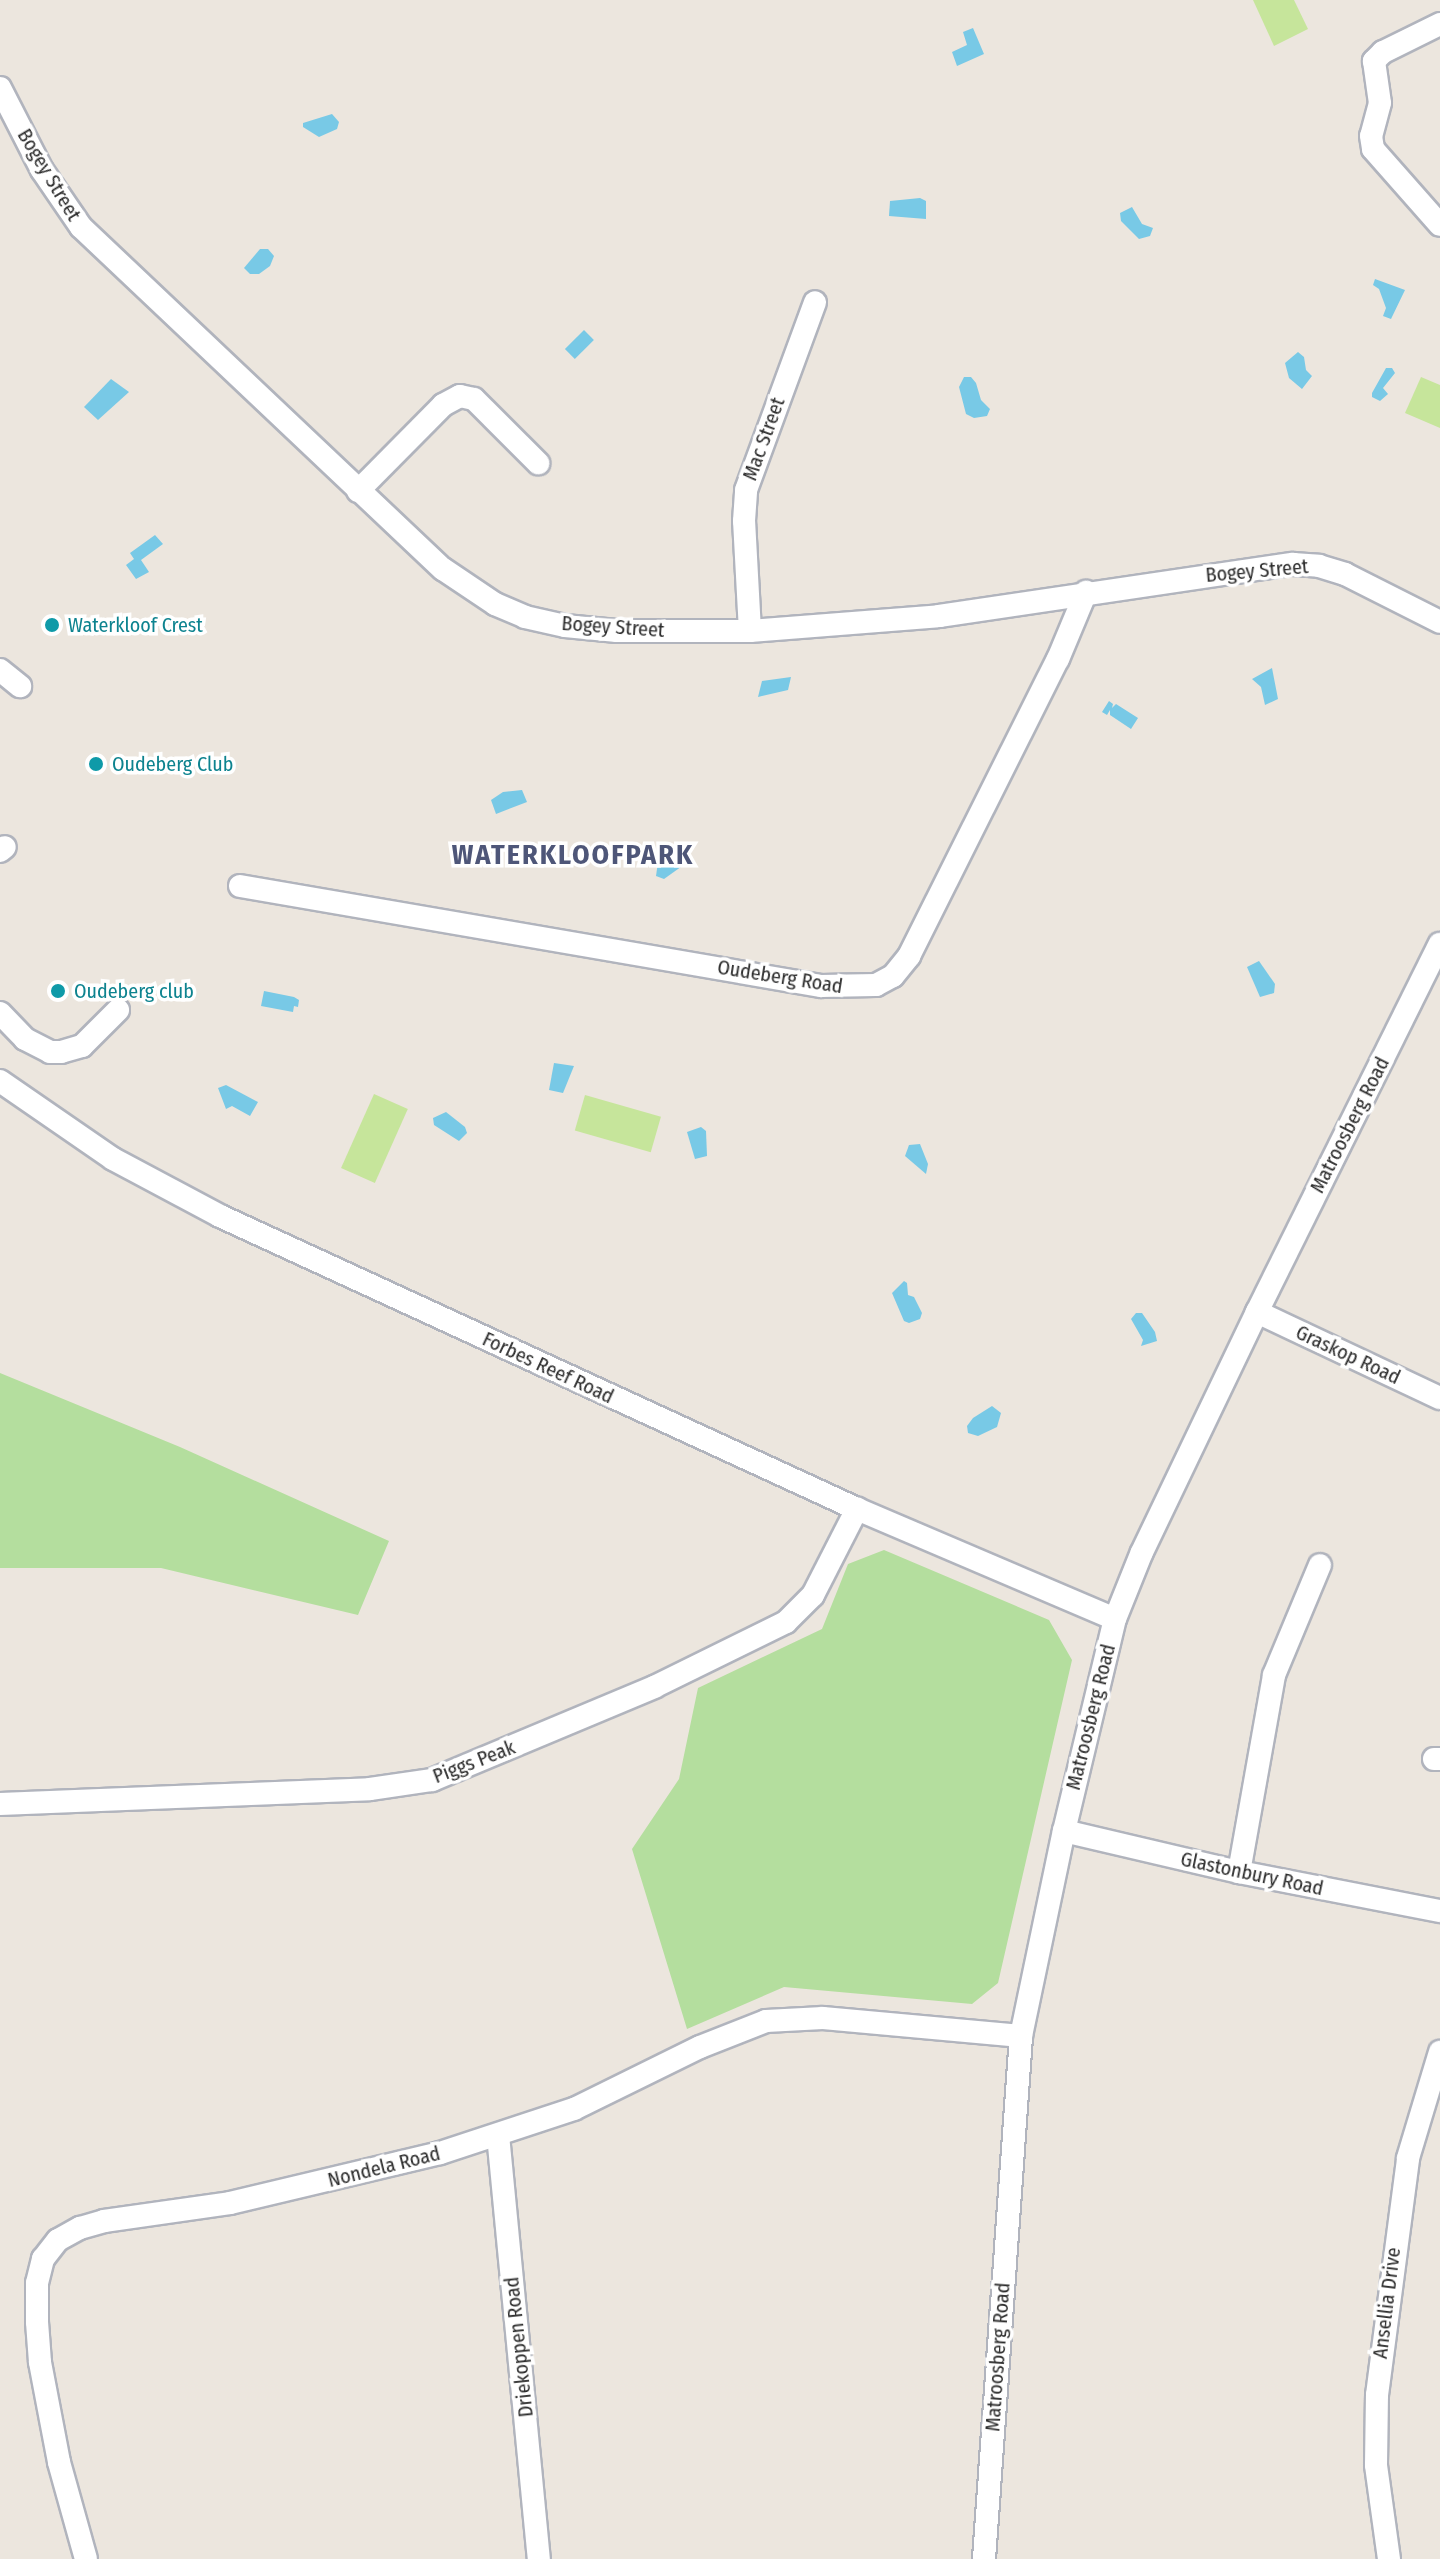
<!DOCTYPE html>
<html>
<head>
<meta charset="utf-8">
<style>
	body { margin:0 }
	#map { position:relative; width:1440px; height:2559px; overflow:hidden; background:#ece6de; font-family:"Fira Sans Condensed",sans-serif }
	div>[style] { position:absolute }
	.green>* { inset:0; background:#b4de9e }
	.pitch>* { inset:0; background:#c6e59b; transform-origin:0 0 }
	.water>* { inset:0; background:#78c9e6; transform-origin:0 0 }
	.roads { filter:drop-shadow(2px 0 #b1b4bd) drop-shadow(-2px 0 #b1b4bd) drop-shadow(0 2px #b1b4bd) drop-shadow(0 -2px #b1b4bd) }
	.minor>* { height:22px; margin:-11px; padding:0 11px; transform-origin:11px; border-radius:11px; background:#fff }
	.dots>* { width:22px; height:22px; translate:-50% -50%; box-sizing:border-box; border:4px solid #fff; border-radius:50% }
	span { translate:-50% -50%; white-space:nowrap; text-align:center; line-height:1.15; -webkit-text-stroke:7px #fff; paint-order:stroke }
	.street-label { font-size:20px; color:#2b2b2b }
	.culture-label { font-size:20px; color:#0d838f }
	.left { translate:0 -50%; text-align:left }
	.district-label { font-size:28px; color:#4e5678; font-weight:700; letter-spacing:2px }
</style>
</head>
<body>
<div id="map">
	<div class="green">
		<i style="clip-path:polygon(0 1373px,180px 1447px,389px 1541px,358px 1615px,161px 1568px,0 1568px)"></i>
		<i style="clip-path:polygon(884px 1550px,1049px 1620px,1072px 1660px,998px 1983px,972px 2004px,784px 1987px,687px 2029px,632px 1849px,679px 1779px,698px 1688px,822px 1629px,848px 1564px)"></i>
	</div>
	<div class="pitch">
		<i style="clip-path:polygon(1253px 0,1294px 0,1308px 29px,1274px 46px)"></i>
		<i style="clip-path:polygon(1421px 377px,1440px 385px,1440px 428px,1405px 413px)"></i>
		<i style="left:374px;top:1094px;width:37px;height:81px;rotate:24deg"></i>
		<i style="left:585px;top:1095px;width:79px;height:37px;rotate:16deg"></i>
	</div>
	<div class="water">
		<i style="clip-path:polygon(973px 28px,984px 54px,957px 66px,952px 52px,967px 45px,963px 32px)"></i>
		<i style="clip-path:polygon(332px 114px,339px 122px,337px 129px,319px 137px,303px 127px,303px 123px)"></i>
		<i style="clip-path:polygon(920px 198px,926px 201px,926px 219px,889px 216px,890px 201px)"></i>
		<i style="clip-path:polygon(1132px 207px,1142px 224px,1153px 228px,1150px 236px,1139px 239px,1121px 221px,1120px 213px)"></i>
		<i style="clip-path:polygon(260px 249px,268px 249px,274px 256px,270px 266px,259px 274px,250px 274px,244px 268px)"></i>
		<i style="clip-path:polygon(1375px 279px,1405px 290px,1391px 319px,1383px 316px,1386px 308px,1379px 289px,1373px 285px)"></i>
		<i style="left:584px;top:330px;width:14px;height:27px;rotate:45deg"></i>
		<i style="clip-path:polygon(1298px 352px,1304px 357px,1306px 370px,1312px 376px,1302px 389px,1289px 378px,1285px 363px)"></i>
		<i style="clip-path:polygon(1386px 368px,1392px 368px,1395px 373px,1383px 388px,1388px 394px,1380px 401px,1372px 397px,1372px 393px)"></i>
		<i style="clip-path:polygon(964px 377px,971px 377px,976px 383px,981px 400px,990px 409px,987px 416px,974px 418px,966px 414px,959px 387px)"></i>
		<i style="clip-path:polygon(111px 379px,129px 392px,98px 420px,84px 407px)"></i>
		<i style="clip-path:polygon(155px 535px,163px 544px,141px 560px,149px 572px,136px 579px,126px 565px,134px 559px,130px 553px)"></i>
		<i style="clip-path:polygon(1272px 668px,1278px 699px,1265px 705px,1261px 687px,1252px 679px)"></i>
		<i style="clip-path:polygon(791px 677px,788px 690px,758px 697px,762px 681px)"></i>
		<i style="clip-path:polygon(1109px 701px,1113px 704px,1112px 708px,1116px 704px,1138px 718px,1131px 729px,1110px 715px,1110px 710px,1107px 715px,1102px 712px)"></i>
		<i style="clip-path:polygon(522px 790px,527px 802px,496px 814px,491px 800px,503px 792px)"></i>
		<i style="clip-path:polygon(659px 855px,683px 857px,685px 864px,664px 879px,656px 876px)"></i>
		<i style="clip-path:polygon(1259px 961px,1275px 984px,1274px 993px,1260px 997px,1247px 967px)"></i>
		<i style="clip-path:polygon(264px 991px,294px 997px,299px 1000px,298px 1007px,294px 1006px,293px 1012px,261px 1006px)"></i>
		<i style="clip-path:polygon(554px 1063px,574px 1066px,563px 1093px,549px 1090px)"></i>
		<i style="clip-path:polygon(226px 1085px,258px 1102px,250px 1116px,232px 1106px,226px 1109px,218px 1088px)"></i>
		<i style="clip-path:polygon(446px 1112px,465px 1127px,467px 1133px,459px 1141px,434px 1125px,433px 1118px)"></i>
		<i style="clip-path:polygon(701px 1127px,706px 1131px,707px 1156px,695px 1159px,687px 1132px)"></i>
		<i style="clip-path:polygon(920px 1144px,928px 1164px,926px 1174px,905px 1156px,909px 1145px)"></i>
		<i style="clip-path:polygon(904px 1281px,907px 1283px,908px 1295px,914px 1297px,922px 1313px,920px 1319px,909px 1323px,904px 1321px,892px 1293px)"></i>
		<i style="clip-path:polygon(1136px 1313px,1142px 1313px,1155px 1332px,1157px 1341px,1141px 1346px,1143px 1340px,1131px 1319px)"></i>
		<i style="clip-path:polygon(992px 1406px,1001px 1413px,997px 1427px,978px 1436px,968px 1433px,967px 1426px,973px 1418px)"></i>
	</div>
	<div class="roads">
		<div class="minor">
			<i style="left:1440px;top:24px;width:64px;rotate:153.8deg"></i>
			<i style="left:1383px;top:52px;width:13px;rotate:135deg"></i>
			<i style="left:1374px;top:61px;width:42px;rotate:81.9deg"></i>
			<i style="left:1380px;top:103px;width:34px;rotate:105deg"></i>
			<i style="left:1371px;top:136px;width:13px;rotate:81deg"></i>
			<i style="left:1373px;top:149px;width:101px;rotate:48.6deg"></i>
			<i style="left:0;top:88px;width:92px;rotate:62.9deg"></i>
			<i style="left:42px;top:170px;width:69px;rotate:55.6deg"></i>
			<i style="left:81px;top:227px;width:498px;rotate:43.4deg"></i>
			<i style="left:443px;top:569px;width:63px;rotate:33.9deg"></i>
			<i style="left:495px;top:604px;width:33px;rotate:23deg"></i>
			<i style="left:525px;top:617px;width:41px;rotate:12.7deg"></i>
			<i style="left:565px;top:626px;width:52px;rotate:5.5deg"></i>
			<i style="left:617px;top:631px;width:133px"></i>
			<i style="left:750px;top:631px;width:190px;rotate:-4.5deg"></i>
			<i style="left:939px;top:616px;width:358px;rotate:-8.4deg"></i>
			<i style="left:1293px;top:564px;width:26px;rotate:4deg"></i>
			<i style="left:1319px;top:566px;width:27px;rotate:17deg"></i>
			<i style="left:1345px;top:574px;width:106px;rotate:26.8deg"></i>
			<i style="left:358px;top:491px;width:121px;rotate:-45.3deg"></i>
			<i style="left:443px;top:405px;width:19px;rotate:-28deg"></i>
			<i style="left:460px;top:396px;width:14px;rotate:12deg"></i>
			<i style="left:474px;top:399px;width:91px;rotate:45deg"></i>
			<i style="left:750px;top:631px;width:110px;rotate:-93.1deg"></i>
			<i style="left:744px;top:521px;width:31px;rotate:-86deg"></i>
			<i style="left:746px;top:490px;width:200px;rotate:-69.8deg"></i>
			<i style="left:0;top:670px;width:26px;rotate:39deg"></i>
			<i style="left:0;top:851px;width:6px;rotate:-39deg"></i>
			<i style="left:240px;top:886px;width:590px;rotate:9.77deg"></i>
			<i style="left:821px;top:986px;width:55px;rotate:-1deg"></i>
			<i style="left:876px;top:985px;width:19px;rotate:-28deg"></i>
			<i style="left:893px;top:976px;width:26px;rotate:-51deg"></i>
			<i style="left:909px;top:956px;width:332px;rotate:-63.4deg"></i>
			<i style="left:1058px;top:659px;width:73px;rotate:-67.3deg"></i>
			<i style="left:0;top:1013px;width:36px;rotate:46deg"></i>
			<i style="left:25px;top:1039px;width:28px;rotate:27deg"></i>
			<i style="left:50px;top:1052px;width:11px"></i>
			<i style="left:61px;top:1052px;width:22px;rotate:-16deg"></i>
			<i style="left:82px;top:1046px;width:51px;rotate:-45deg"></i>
			<i style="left:0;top:1081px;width:137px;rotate:34.6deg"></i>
			<i style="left:113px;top:1159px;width:121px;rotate:28deg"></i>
			<i style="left:220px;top:1216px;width:701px;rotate:24.7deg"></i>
			<i style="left:857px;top:1509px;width:280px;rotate:23.1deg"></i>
			<i style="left:1257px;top:1312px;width:202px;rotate:25.2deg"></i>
			<i style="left:1434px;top:1759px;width:6px"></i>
			<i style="left:0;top:1804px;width:370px;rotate:-2.3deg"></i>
			<i style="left:370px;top:1789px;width:63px;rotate:-8.3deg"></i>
			<i style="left:432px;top:1780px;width:241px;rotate:-22.7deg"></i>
			<i style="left:654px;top:1687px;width:147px;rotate:-26.2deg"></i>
			<i style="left:786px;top:1622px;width:38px;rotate:-45deg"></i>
			<i style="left:813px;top:1595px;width:97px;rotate:-62.9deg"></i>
			<i style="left:1064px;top:1831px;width:180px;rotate:13.2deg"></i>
			<i style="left:1239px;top:1872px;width:205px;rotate:11deg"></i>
			<i style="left:1239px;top:1872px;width:200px;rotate:-79.9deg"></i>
			<i style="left:1274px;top:1675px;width:119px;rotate:-67.3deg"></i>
			<i style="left:498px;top:2135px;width:426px;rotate:84.5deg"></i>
			<i style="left:86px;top:2559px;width:101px;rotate:-105.6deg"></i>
			<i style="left:59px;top:2462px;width:102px;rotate:-100.8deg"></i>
			<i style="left:40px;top:2362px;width:40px;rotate:-94.3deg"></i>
			<i style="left:37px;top:2322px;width:39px;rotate:-90deg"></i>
			<i style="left:37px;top:2283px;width:25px;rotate:-76deg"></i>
			<i style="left:43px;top:2259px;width:24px;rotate:-52deg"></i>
			<i style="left:58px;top:2240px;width:25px;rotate:-29deg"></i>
			<i style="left:80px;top:2228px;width:25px;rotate:-16deg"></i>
			<i style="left:104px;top:2221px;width:127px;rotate:-8.1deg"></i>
			<i style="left:230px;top:2203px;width:216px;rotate:-13.4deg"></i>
			<i style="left:440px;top:2153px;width:141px;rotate:-18.2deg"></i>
			<i style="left:574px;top:2109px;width:140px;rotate:-26.2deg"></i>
			<i style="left:700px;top:2047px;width:71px;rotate:-21.5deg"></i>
			<i style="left:766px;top:2021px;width:57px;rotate:-3deg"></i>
			<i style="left:823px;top:2018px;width:199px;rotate:5.2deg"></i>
			<i style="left:984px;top:2559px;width:524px;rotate:-85.95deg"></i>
			<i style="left:1021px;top:2036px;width:209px;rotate:-78.2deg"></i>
			<i style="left:1064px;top:1831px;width:218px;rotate:-76.5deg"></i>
			<i style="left:1115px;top:1619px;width:72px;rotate:-68.1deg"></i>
			<i style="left:1142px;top:1552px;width:266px;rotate:-64.4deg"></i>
			<i style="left:1257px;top:1312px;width:411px;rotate:-63.6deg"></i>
			<i style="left:1389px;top:2559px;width:95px;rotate:-97.9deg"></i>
			<i style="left:1376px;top:2465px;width:70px;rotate:-89.2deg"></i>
			<i style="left:1377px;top:2395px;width:239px;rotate:-82.5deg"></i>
			<i style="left:1408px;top:2158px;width:111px;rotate:-73.2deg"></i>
		</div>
	</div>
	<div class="dots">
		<i style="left:52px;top:625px;background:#0f9aa8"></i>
		<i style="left:96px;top:764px;background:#0f9aa8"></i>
		<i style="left:58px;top:991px;background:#0f9aa8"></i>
	</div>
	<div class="street-label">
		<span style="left:49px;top:175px;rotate:59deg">Bogey Street</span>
		<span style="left:764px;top:439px;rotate:-70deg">Mac Street</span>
		<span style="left:1257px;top:571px;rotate:-5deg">Bogey Street</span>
		<span style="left:613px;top:627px;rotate:4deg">Bogey Street</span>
		<span style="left:780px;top:977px;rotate:9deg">Oudeberg Road</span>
		<span style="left:1350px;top:1125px;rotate:-63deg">Matroosberg Road</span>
		<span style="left:1348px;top:1355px;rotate:25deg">Graskop Road</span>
		<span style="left:548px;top:1368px;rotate:25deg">Forbes Reef Road</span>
		<span style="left:1091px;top:1717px;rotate:-76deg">Matroosberg Road</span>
		<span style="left:474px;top:1762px;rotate:-21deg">Piggs Peak</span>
		<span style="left:1252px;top:1874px;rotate:12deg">Glastonbury Road</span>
		<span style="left:384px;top:2167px;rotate:-14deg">Nondela Road</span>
		<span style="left:1387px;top:2303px;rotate:-83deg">Ansellia Drive</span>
		<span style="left:519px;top:2347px;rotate:-96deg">Driekoppen Road</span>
		<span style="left:998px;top:2357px;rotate:-86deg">Matroosberg Road</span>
	</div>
	<div class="culture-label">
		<span class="left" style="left:68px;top:625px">Waterkloof Crest</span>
		<span class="left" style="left:112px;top:764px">Oudeberg Club</span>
		<span class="left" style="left:74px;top:991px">Oudeberg club</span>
	</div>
	<div class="district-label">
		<span style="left:573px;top:855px">WATERKLOOFPARK</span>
	</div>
</div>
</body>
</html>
